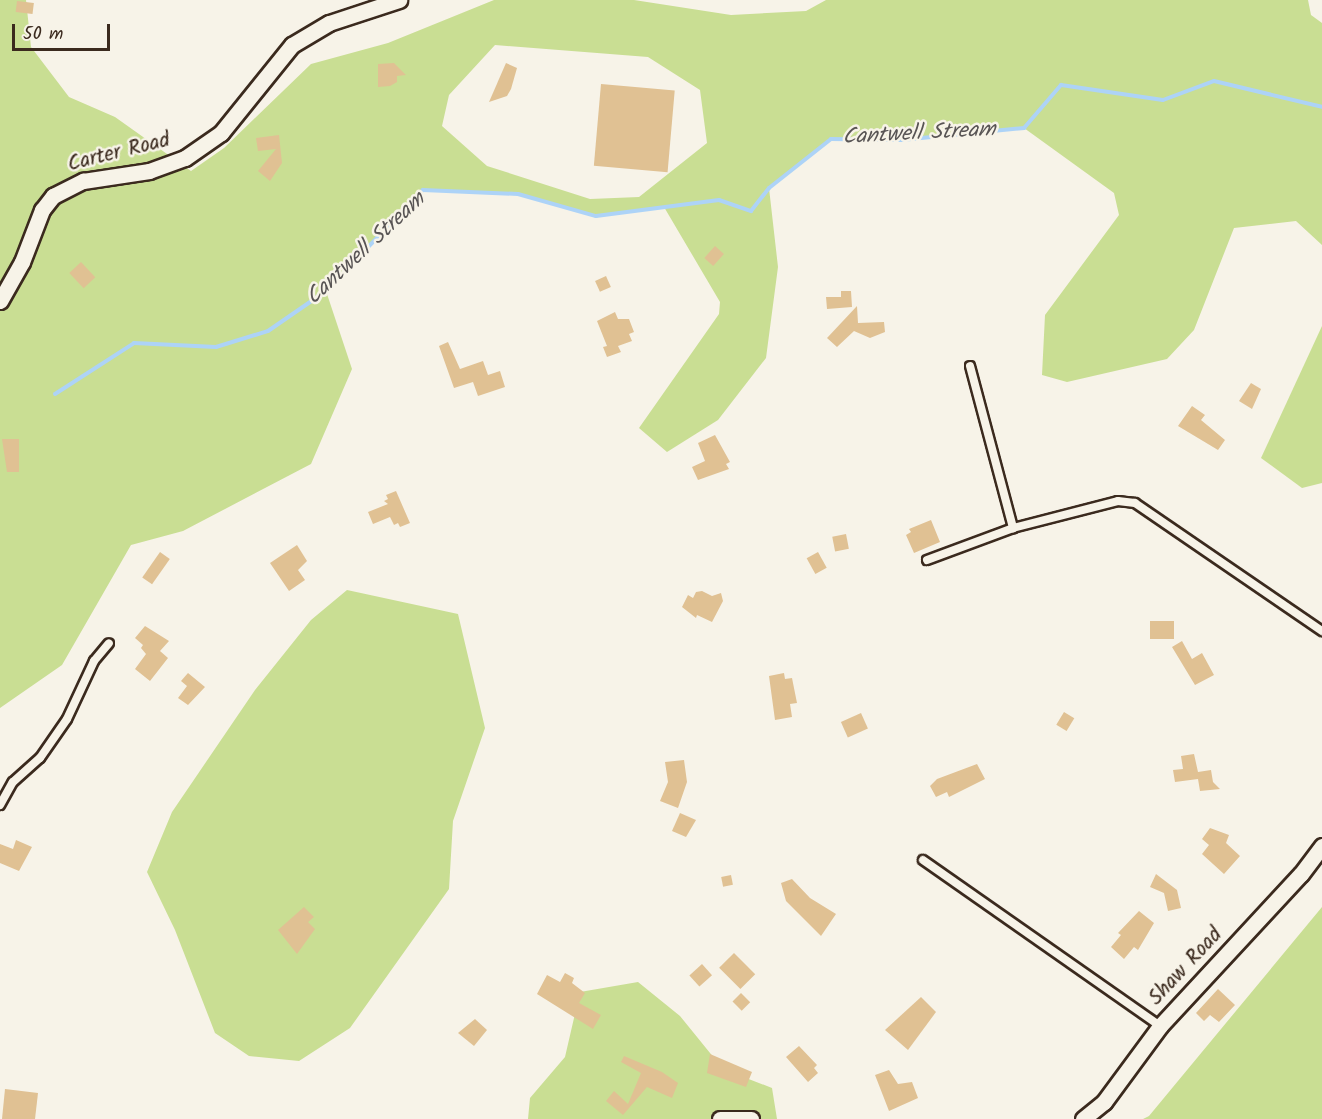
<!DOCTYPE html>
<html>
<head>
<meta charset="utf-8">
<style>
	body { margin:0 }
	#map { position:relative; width:1322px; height:1119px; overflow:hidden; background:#f7f3e8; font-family:Kalam,sans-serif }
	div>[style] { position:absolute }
	.green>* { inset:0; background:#c9de93 }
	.stream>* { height:4px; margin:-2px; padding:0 2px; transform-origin:2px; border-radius:2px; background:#add3f7 }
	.building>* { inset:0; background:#e0c193; transform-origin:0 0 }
	.roads { filter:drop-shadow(2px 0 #3b2a1e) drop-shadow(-2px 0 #3b2a1e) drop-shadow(0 2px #3b2a1e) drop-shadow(0 -2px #3b2a1e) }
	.service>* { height:8px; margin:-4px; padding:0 4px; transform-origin:4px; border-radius:4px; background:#f7f3e8 }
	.minor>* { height:15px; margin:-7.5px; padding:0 7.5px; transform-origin:7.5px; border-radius:7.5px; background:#f7f3e8 }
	span { translate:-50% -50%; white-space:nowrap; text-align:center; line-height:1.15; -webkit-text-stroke:5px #f7f3e8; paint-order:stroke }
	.street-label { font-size:21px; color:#3b2a1e }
	.water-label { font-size:22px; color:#585454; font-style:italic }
	.scale { position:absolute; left:12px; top:24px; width:98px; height:27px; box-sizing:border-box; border:3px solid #3b2a1e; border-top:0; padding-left:8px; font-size:18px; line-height:21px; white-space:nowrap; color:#3b2a1e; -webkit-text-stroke:4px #f7f3e8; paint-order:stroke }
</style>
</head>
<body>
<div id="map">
	<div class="green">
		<i style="clip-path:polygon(evenodd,0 0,26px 0,31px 47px,69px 97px,115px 117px,191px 171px,224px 148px,311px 64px,388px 43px,494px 0,634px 0,731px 15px,806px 11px,826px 0,1308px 0,1311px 15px,1322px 23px,1322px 245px,1296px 221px,1234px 228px,1194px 330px,1167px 359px,1067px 382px,1042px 375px,1045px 315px,1119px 215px,1114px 193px,1024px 128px,901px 140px,831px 139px,769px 188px,778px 267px,766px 358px,718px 420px,667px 452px,639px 428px,719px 314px,720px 302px,664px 207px,596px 216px,518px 194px,423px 190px,326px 291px,352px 369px,311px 464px,183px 531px,131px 545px,62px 665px,0 708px,0 0,495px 45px,648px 57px,700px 90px,707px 143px,639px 197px,590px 199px,487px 166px,442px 126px,449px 95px,495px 45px)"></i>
		<i style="clip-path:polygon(1322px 326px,1322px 483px,1302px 488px,1261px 458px)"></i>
		<i style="clip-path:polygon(347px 590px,458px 614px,485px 728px,453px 821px,449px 889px,350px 1028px,299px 1061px,249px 1056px,215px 1033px,175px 930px,147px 872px,172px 812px,255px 690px,311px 620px)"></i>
		<i style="clip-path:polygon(1322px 907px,1322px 1119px,1143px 1119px,1149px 1116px)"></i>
		<i style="clip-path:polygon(638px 982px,680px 1016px,723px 1069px,772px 1088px,777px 1119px,528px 1119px,530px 1098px,565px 1057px,580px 992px)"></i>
	</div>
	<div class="stream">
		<i style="left:55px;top:394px;width:94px;rotate:-32.8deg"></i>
		<i style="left:134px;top:343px;width:82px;rotate:2.8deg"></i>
		<i style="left:216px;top:347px;width:54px;rotate:-17.1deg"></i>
		<i style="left:268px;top:331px;width:70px;rotate:-34.6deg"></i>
		<i style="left:326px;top:291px;width:140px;rotate:-46.2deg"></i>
		<i style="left:423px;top:190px;width:95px;rotate:2.4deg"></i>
		<i style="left:518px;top:194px;width:81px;rotate:15.8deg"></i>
		<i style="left:596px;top:216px;width:124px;rotate:-7.4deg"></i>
		<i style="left:719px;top:200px;width:34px;rotate:19deg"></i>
		<i style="left:751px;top:211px;width:29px;rotate:-52deg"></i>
		<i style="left:769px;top:188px;width:79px;rotate:-38.3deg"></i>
		<i style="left:831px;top:139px;width:70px;rotate:0.8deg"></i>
		<i style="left:901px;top:140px;width:124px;rotate:-5.6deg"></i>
		<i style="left:1024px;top:128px;width:57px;rotate:-49.3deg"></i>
		<i style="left:1061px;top:85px;width:103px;rotate:8.4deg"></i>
		<i style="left:1163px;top:100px;width:54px;rotate:-20.4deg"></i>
		<i style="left:1214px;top:81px;width:111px;rotate:13.5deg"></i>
	</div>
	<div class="building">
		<i style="left:17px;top:1px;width:17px;height:11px;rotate:7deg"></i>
		<i style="clip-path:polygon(394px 63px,406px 75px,397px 76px,397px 82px,390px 86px,378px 87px,378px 64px)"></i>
		<i style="clip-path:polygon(506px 63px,517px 68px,511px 89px,507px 96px,489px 102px)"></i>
		<i style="left:601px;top:84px;width:74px;height:82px;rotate:5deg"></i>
		<i style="clip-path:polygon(279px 135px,282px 163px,270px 181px,258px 171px,276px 149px,258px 151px,256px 138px)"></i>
		<i style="left:715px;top:246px;width:12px;height:16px;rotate:42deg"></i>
		<i style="left:81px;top:262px;width:21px;height:16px;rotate:47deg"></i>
		<i style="left:606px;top:276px;width:12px;height:12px;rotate:66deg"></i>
		<i style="clip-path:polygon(841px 291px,851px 291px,852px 307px,827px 309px,826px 297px,841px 297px)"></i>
		<i style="clip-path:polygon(857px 306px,858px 323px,884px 322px,885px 332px,870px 338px,854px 331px,837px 347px,827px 338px)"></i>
		<i style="clip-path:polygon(615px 312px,618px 319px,629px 319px,634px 332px,629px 334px,632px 341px,618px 346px,621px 352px,607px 357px,603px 347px,607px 346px,597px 321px)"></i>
		<i style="clip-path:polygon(448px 342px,460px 369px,483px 361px,488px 375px,500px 371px,505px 387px,478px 396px,473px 382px,454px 388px,439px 346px)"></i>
		<i style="clip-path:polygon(1251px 383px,1261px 389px,1252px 409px,1239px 401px)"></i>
		<i style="clip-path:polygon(1192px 406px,1205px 415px,1201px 420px,1225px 440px,1218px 450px,1178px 426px)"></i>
		<i style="clip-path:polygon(715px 435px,730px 462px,726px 464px,729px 469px,698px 480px,692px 467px,705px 461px,698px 443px)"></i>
		<i style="clip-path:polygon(2px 439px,19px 439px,19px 472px,7px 472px)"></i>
		<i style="clip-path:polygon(396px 491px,410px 523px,400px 527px,398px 523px,394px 525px,390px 517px,373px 524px,368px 512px,388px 504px,384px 501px,388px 499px,386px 495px)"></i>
		<i style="clip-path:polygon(931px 520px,940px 542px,914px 553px,906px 535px,911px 532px,909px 529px)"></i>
		<i style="left:846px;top:534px;width:15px;height:14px;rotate:79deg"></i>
		<i style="clip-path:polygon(297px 545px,307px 561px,298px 570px,305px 580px,289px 591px,270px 563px)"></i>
		<i style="left:160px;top:552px;width:12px;height:31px;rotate:35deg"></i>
		<i style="left:818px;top:552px;width:18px;height:13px;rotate:61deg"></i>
		<i style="clip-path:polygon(702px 591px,712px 596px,721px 593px,723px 601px,712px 622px,697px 615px,696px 618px,682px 607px,688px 595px,693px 598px,696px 592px)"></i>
		<i style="left:1150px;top:621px;width:24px;height:18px"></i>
		<i style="clip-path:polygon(145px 626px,169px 641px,160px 651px,168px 658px,150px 681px,135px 669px,146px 654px,141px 648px,143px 645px,135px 638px)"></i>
		<i style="clip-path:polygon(1182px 641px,1192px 659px,1202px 653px,1214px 675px,1195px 685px,1172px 647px)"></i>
		<i style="clip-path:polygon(188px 673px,205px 687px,188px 705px,178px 698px,187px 686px,181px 681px)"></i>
		<i style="clip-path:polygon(784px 673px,785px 679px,792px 678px,797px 703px,790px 704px,792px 717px,775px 720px,769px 676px)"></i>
		<i style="left:1064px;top:712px;width:12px;height:15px;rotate:31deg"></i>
		<i style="left:861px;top:713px;width:17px;height:22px;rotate:66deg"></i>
		<i style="clip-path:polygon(1194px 754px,1198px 772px,1211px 770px,1213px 782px,1220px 789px,1200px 791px,1198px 779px,1175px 782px,1173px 770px,1183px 769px,1181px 756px)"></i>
		<i style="clip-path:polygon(684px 760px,687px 782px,678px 808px,660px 801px,668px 782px,665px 762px)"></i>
		<i style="clip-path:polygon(977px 764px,985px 779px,949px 797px,947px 792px,936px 797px,930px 786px,937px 779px)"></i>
		<i style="clip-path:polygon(680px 813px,696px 820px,686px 837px,672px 831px)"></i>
		<i style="clip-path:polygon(1210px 828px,1229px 835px,1226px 843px,1240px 856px,1224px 874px,1202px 854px,1209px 845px,1202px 839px)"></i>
		<i style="clip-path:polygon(16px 840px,32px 847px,19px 871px,0 863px,0 844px,13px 849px)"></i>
		<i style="clip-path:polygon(1156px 874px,1177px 890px,1181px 908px,1168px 911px,1164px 893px,1150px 887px)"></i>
		<i style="left:731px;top:875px;width:10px;height:10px;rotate:79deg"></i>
		<i style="clip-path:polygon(792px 879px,810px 898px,836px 914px,821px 936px,786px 901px,781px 883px)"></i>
		<i style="clip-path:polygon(304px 907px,314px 917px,308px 922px,315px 929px,297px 954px,278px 930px)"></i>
		<i style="clip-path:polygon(1139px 911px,1154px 923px,1138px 950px,1134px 947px,1124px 959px,1111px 947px,1121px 935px,1118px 933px)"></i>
		<i style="left:734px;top:953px;width:30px;height:21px;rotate:45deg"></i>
		<i style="left:702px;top:964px;width:15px;height:17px;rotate:48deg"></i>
		<i style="clip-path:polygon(565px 973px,574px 978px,572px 983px,585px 993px,579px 1003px,601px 1015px,593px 1029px,537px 994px,547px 975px,560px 982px)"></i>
		<i style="clip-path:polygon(1218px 989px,1235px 1005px,1219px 1022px,1210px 1015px,1204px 1021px,1196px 1013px)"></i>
		<i style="left:741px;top:993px;width:13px;height:12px;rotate:45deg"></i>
		<i style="clip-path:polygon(921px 997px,936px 1012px,908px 1050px,885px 1030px)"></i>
		<i style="clip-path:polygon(475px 1019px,487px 1030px,474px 1046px,458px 1033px)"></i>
		<i style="clip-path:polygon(799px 1046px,817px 1065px,814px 1068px,818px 1073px,808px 1082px,786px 1057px)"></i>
		<i style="clip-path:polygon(710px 1054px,752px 1072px,746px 1087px,707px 1073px)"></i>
		<i style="clip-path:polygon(624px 1056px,662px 1072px,678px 1083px,672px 1098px,647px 1087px,623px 1115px,606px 1101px,614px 1091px,628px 1104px,641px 1073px,621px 1062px)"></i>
		<i style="clip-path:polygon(889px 1070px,898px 1084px,912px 1082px,918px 1098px,889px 1111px,875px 1075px)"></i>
		<i style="clip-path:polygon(5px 1089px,38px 1093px,35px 1119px,2px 1119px)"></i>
	</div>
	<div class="roads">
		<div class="service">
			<i style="left:970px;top:366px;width:168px;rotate:75.1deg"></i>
			<i style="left:927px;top:560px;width:92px;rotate:-20.4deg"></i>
			<i style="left:1013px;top:528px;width:108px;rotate:-14.4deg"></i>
			<i style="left:1118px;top:501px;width:17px;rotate:7deg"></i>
			<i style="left:1135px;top:503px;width:227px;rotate:34.4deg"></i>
			<i style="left:0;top:805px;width:26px;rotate:-61deg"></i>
			<i style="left:13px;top:782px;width:36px;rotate:-42deg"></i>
			<i style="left:40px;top:758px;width:47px;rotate:-55.3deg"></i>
			<i style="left:67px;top:719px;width:64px;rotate:-65deg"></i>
			<i style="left:94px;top:661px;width:23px;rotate:-50deg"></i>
			<i style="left:923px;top:860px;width:289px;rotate:35deg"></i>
		</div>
		<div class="minor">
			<i style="left:0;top:301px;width:45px;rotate:-60.6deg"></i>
			<i style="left:22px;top:262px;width:56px;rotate:-69deg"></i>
			<i style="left:42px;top:210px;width:18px;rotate:-52deg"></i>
			<i style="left:53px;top:196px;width:34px;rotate:-27deg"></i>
			<i style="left:83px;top:181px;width:67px;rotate:-8.6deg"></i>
			<i style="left:149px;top:171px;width:38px;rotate:-20deg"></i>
			<i style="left:185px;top:158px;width:44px;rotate:-34.8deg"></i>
			<i style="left:221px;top:133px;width:113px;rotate:-51.1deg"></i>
			<i style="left:292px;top:45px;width:43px;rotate:-30.7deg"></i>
			<i style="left:329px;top:23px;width:74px;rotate:-18.2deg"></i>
			<i style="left:720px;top:1119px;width:31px"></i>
			<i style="left:1083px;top:1119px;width:27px;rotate:-39deg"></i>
			<i style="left:1104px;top:1102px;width:94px;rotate:-53.6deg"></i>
			<i style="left:1160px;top:1026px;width:207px;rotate:-47.2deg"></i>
			<i style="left:1301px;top:874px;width:35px;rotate:-53deg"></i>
		</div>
	</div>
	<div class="street-label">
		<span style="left:119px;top:153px;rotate:-14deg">Carter Road</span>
		<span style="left:1186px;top:967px;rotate:-47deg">Shaw Road</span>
	</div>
	<div class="water-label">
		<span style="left:919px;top:134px;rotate:-3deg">Cantwell Stream</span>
		<span style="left:366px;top:249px;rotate:-43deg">Cantwell Stream</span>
	</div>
	<div class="scale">50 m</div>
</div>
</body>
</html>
